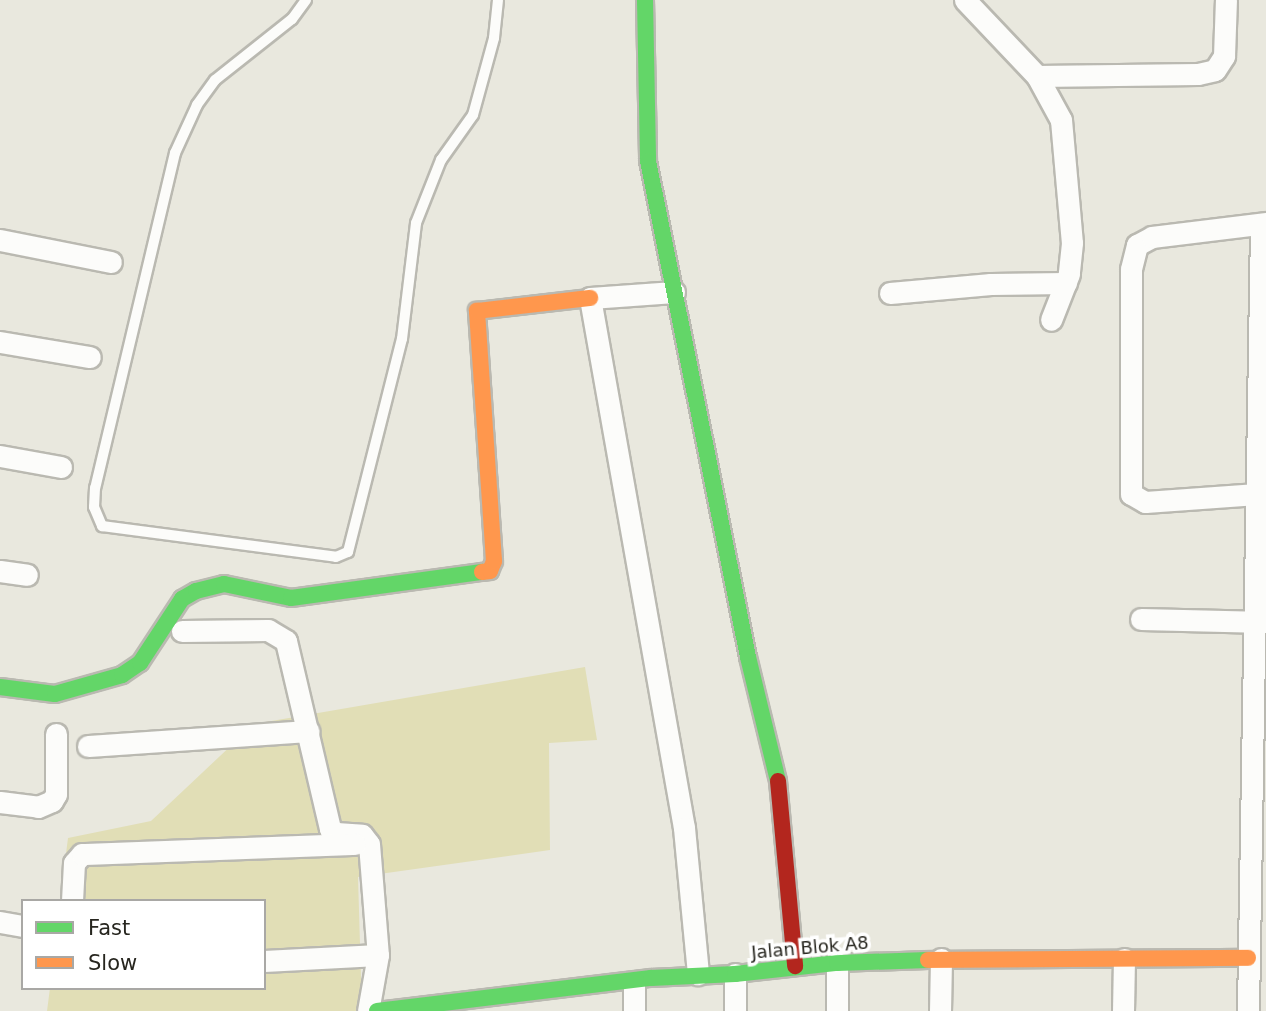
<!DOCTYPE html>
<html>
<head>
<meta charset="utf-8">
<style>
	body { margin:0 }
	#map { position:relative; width:1266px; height:1011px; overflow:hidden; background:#e9e8de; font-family:"DejaVu Sans",sans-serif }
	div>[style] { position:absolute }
	.green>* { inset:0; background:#e1deb6 }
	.roads { filter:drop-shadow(2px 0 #bab9b1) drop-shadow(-2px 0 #bab9b1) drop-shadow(0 2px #bab9b1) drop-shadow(0 -2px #bab9b1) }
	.lane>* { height:10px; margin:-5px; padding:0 5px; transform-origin:5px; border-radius:5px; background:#fcfcfa }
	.street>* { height:21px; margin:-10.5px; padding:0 10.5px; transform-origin:10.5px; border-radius:10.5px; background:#fcfcfa }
	.fast>* { height:16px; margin:-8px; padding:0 8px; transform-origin:8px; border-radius:8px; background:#63d668 }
	.slow>* { height:16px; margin:-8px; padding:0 8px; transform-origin:8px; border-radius:8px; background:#ff974d }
	.jam>* { height:16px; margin:-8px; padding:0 8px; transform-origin:8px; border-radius:8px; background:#b3261e }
	span { translate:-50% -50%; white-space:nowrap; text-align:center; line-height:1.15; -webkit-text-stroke:7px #fff; paint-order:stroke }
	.street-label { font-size:18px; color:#27261f }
	.legend { position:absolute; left:21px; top:899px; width:245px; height:91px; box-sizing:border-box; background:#fff; border:2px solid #a9a8a5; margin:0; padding:9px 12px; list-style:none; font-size:21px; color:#27261f }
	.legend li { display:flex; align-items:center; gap:14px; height:35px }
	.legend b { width:35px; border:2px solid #a9a8a5 }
</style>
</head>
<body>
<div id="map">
	<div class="green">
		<i style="clip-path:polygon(585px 667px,597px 740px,549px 743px,550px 850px,358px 877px,362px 1011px,47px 1011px,50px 988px,264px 988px,264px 901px,60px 901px,68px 838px,151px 821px,254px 724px)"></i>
	</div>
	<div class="roads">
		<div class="lane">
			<i style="left:306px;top:0;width:24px;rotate:126deg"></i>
			<i style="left:292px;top:19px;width:98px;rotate:141.6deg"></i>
			<i style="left:215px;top:80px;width:31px;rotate:126deg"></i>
			<i style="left:197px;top:105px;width:53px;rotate:114.6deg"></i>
			<i style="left:175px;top:153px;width:344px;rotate:103.4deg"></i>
			<i style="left:95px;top:488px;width:19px;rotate:93deg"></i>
			<i style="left:94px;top:507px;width:21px;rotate:67deg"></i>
			<i style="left:102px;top:526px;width:236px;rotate:7.5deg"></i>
			<i style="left:336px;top:557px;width:13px;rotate:-23deg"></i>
			<i style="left:348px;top:552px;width:220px;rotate:-75.8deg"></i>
			<i style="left:402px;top:339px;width:117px;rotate:-83.1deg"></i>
			<i style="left:416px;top:223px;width:68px;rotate:-68.4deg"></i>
			<i style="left:441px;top:160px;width:55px;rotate:-54.6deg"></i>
			<i style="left:473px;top:115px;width:80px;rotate:-74.7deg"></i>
			<i style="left:494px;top:38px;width:38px;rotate:-84deg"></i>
		</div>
		<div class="street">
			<i style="left:965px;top:0;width:105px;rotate:46.5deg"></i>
			<i style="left:1037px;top:76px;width:50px;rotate:61.4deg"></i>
			<i style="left:1061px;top:120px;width:123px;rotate:84.9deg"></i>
			<i style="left:1072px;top:243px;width:31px;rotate:96deg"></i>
			<i style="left:1069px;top:274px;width:49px;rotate:111.4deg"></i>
			<i style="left:1037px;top:76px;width:161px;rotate:-0.7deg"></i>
			<i style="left:1198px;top:74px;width:17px;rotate:-13deg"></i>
			<i style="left:1215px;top:70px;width:17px;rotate:-57deg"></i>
			<i style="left:1224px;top:56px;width:56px;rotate:-88deg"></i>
			<i style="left:0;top:240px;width:113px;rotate:11.2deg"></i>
			<i style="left:674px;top:292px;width:84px;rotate:175.9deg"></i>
			<i style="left:590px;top:298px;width:538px;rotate:79.94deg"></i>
			<i style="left:684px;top:828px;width:147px;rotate:84.5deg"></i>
			<i style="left:890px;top:293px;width:101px;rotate:-5.1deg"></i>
			<i style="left:991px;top:284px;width:75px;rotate:-0.8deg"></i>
			<i style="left:0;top:342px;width:91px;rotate:9.5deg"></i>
			<i style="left:0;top:456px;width:62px;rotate:10.2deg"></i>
			<i style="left:1257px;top:494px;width:112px;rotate:175.9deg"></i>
			<i style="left:1145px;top:502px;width:16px;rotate:-150deg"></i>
			<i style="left:1131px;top:494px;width:225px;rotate:-90deg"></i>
			<i style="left:1131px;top:269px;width:25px;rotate:-76deg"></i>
			<i style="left:1137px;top:245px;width:17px;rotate:-28deg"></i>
			<i style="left:1152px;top:237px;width:115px;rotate:-7deg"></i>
			<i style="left:0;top:571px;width:27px;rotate:8deg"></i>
			<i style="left:1141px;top:619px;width:125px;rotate:1.4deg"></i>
			<i style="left:182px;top:631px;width:86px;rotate:-0.7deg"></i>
			<i style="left:268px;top:630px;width:21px;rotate:31deg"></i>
			<i style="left:286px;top:641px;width:193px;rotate:76.8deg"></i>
			<i style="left:330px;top:829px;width:7px;rotate:34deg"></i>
			<i style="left:336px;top:833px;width:26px;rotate:4deg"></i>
			<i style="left:362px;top:835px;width:11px;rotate:52deg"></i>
			<i style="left:369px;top:844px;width:111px;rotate:85.4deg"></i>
			<i style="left:378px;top:955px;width:57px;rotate:100.1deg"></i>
			<i style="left:88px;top:746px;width:221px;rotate:-3.9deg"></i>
			<i style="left:0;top:802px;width:38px;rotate:7deg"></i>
			<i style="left:38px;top:807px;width:15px;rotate:-23deg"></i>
			<i style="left:52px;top:801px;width:8px;rotate:-60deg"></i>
			<i style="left:56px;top:794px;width:60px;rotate:-90deg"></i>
			<i style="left:72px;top:901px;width:38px;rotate:-87deg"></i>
			<i style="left:74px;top:863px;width:12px;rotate:-48deg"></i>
			<i style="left:82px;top:854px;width:273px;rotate:-2.1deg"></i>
			<i style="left:0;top:922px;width:23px;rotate:10deg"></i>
			<i style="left:264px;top:961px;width:114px;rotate:-3deg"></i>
			<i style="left:634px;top:983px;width:28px;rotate:90deg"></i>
			<i style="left:735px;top:1011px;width:37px;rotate:-90deg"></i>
			<i style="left:837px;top:1011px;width:48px;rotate:-90deg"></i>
			<i style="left:940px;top:1011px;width:52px;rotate:-88.9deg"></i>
			<i style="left:1123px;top:1011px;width:52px;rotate:-88.9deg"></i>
			<i style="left:1248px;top:1011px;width:787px;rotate:-89.05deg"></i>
		</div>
		<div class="fast">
			<i style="left:645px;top:0;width:161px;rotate:88.9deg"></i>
			<i style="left:648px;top:161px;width:506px;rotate:78.6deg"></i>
			<i style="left:748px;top:657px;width:128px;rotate:76.4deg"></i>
			<i style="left:0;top:687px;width:55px;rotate:7.3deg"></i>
			<i style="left:55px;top:694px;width:70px;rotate:-15.8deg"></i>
			<i style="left:122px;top:675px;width:22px;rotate:-34deg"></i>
			<i style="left:140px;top:663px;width:77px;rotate:-56.7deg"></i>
			<i style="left:182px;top:599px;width:16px;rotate:-30deg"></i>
			<i style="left:196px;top:591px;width:29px;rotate:-14deg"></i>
			<i style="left:224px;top:584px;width:68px;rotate:11.8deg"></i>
			<i style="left:291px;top:598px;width:193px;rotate:-7.8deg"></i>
			<i style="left:377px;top:1011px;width:276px;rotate:-6.9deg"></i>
			<i style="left:651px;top:978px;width:84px;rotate:-2.7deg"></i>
			<i style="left:735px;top:974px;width:103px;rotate:-6.2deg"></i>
			<i style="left:837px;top:963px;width:91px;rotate:-1.9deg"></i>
		</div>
		<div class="slow">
			<i style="left:482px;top:572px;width:8px;rotate:-7deg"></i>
			<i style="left:490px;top:571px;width:11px;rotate:-68deg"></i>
			<i style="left:494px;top:561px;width:251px;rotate:-93.9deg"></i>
			<i style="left:477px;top:311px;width:114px;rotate:-6.6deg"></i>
			<i style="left:928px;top:960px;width:320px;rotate:-0.4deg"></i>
		</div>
		<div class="jam">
			<i style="left:778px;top:781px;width:186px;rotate:84.7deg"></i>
		</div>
	</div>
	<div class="street-label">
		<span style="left:810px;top:948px;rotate:-5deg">Jalan Blok A8</span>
	</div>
	<ul class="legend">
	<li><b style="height:9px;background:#63d668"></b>Fast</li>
	<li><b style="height:9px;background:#ff974d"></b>Slow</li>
	</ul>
</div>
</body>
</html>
